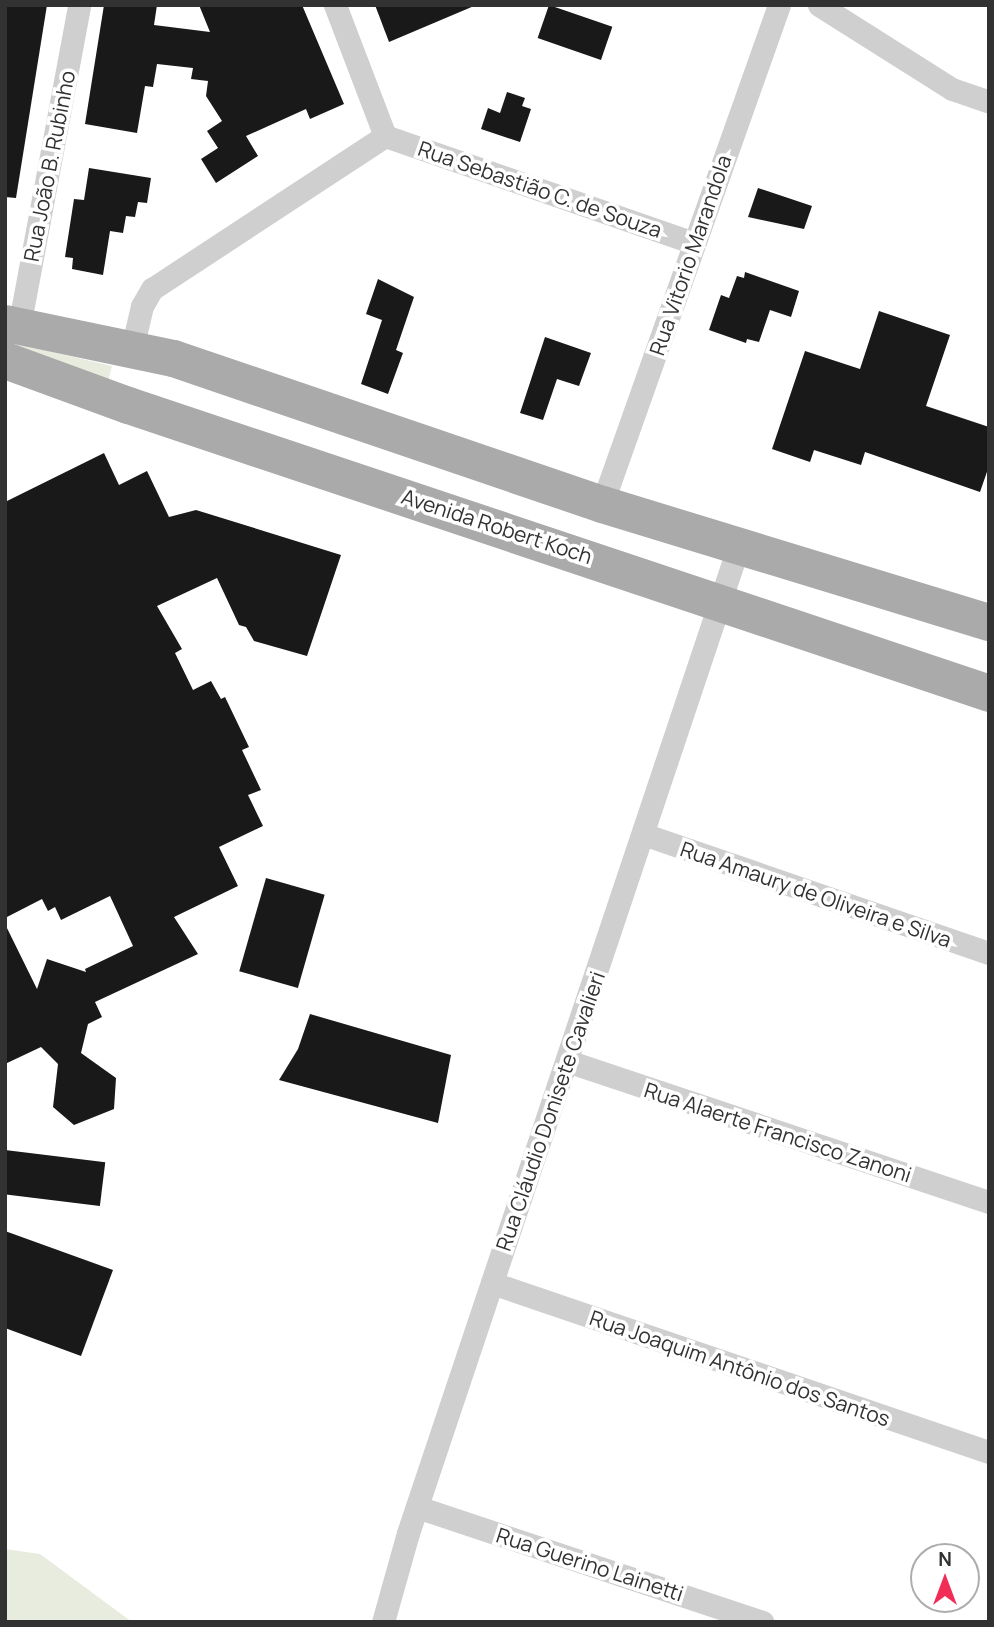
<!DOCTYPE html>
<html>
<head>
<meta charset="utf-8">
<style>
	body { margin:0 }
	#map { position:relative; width:994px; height:1627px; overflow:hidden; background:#fff; font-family:Manrope,sans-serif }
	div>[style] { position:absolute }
	.green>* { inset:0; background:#e8ecde }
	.building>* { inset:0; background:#191919; transform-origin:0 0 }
	.street>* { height:23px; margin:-11.5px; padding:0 11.5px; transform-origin:11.5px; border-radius:11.5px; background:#cfcfcf }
	.primary>* { height:37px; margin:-18.5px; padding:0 18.5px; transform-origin:18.5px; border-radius:18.5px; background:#aaa }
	span { translate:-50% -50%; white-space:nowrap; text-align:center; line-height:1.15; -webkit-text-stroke:7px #fff; paint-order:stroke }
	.street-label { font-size:21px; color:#323232 }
	.frame { position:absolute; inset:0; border:7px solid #323232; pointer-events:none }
	.north { position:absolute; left:910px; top:1543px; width:70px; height:70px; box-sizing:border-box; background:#fff; border:2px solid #adadad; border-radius:50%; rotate:0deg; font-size:19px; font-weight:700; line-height:28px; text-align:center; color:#323232 }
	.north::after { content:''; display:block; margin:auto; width:24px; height:32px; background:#f12d56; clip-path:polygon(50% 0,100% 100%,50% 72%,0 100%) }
</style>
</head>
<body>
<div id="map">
	<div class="green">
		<i style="clip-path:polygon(5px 341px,112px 366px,108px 382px,5px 348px)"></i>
		<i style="clip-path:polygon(5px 1549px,40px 1554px,132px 1622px,5px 1622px)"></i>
	</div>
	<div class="building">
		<i style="clip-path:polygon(5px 5px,47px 5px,16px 198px,5px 197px)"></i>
		<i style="clip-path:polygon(104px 5px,157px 5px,154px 25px,210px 32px,199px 5px,302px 5px,344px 104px,310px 119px,306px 109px,246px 136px,258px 156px,216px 183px,201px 159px,218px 148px,207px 131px,222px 121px,206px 96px,208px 81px,191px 79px,193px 68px,157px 64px,153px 87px,145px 86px,137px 133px,85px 124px)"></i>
		<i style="clip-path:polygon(375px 5px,474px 5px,474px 6px,389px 42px)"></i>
		<i style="left:549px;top:5px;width:67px;height:35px;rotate:19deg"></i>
		<i style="clip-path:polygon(507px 92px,525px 98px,522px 106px,531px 109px,520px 142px,481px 129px,488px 108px,500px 113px)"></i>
		<i style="clip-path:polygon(89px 168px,151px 178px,147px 203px,138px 202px,135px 217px,126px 216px,123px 233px,110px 231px,103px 275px,72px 269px,73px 258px,65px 257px,74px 199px,84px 200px)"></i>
		<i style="clip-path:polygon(758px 188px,812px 206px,804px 229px,748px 217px)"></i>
		<i style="clip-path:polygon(745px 272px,799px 291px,791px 317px,770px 310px,759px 342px,747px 339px,746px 343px,709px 330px,721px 295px,729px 298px,737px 276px,744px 278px)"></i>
		<i style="clip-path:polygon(378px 279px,414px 297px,396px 350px,403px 353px,388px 394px,361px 384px,382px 320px,366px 314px)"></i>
		<i style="clip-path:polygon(879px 311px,950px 335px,926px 406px,989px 427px,989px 466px,980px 492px,865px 452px,861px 465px,814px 450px,810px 462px,772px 449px,805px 351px,860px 369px)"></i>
		<i style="clip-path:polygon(545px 337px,591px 353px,579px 386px,557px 379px,543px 420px,520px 413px)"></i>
		<i style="clip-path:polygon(104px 453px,119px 485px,147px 471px,169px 517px,196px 510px,341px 555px,307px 656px,254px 641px,246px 627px,239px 625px,217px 578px,157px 606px,182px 649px,175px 653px,193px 690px,211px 681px,221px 699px,225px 697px,249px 747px,242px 750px,261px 790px,248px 795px,263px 826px,219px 847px,238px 886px,174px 917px,198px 954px,95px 1002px,102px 1017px,88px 1024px,81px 1053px,116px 1078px,114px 1109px,74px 1125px,53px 1107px,58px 1064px,41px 1047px,5px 1064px,5px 924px,37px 989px,47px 959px,86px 972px,85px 969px,133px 946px,110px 896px,61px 920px,55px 907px,48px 911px,42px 899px,5px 918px,5px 502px)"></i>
		<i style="left:266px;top:878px;width:61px;height:97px;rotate:16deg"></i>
		<i style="clip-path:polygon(310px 1014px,451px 1055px,438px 1123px,279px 1080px,298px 1049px)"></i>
		<i style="left:5px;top:1150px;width:101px;height:44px;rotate:7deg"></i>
		<i style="clip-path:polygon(5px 1231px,113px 1270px,81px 1356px,5px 1328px)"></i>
	</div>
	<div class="street">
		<i style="left:335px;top:5px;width:140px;rotate:69.1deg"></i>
		<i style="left:819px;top:5px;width:157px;rotate:32.3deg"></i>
		<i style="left:952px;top:89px;width:39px;rotate:19deg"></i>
		<i style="left:385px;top:136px;width:327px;rotate:19.1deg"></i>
		<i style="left:19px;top:327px;width:328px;rotate:-79.4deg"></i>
		<i style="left:132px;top:349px;width:44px;rotate:-76.9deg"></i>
		<i style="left:142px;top:306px;width:20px;rotate:-60deg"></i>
		<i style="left:152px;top:289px;width:279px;rotate:-33.3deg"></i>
		<i style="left:602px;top:504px;width:529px;rotate:-70.47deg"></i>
		<i style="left:643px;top:834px;width:366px;rotate:19deg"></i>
		<i style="left:567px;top:1061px;width:445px;rotate:18.5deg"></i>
		<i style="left:492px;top:1283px;width:525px;rotate:18.78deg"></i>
		<i style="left:417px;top:1507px;width:364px;rotate:18.4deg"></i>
		<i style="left:383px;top:1622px;width:92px;rotate:-74.3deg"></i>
		<i style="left:408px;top:1533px;width:1042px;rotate:-71.48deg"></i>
	</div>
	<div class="primary">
		<i style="left:5px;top:323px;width:172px;rotate:11.8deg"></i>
		<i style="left:173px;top:358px;width:453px;rotate:18.8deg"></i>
		<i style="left:602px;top:504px;width:405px;rotate:17deg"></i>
		<i style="left:5px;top:360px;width:131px;rotate:20.1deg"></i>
		<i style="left:128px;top:405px;width:908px;rotate:18.49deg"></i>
	</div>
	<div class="street-label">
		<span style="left:49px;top:166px;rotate:-79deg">Rua João B. Rubinho</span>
		<span style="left:540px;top:189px;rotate:19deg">Rua Sebastião C. de Souza</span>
		<span style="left:690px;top:255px;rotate:-71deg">Rua Vitorio Marandola</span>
		<span style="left:497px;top:526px;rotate:18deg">Avenida Robert Koch</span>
		<span style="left:816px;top:894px;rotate:19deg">Rua Amaury de Oliveira e Silva</span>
		<span style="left:550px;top:1111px;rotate:-71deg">Rua Cláudio Donisete Cavalieri</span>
		<span style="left:778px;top:1132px;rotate:18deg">Rua Alaerte Francisco Zanoni</span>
		<span style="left:740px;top:1368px;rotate:19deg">Rua Joaquim Antônio dos Santos</span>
		<span style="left:590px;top:1564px;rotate:18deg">Rua Guerino Lainetti</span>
	</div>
	<div class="frame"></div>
	<div class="north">N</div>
</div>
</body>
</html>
